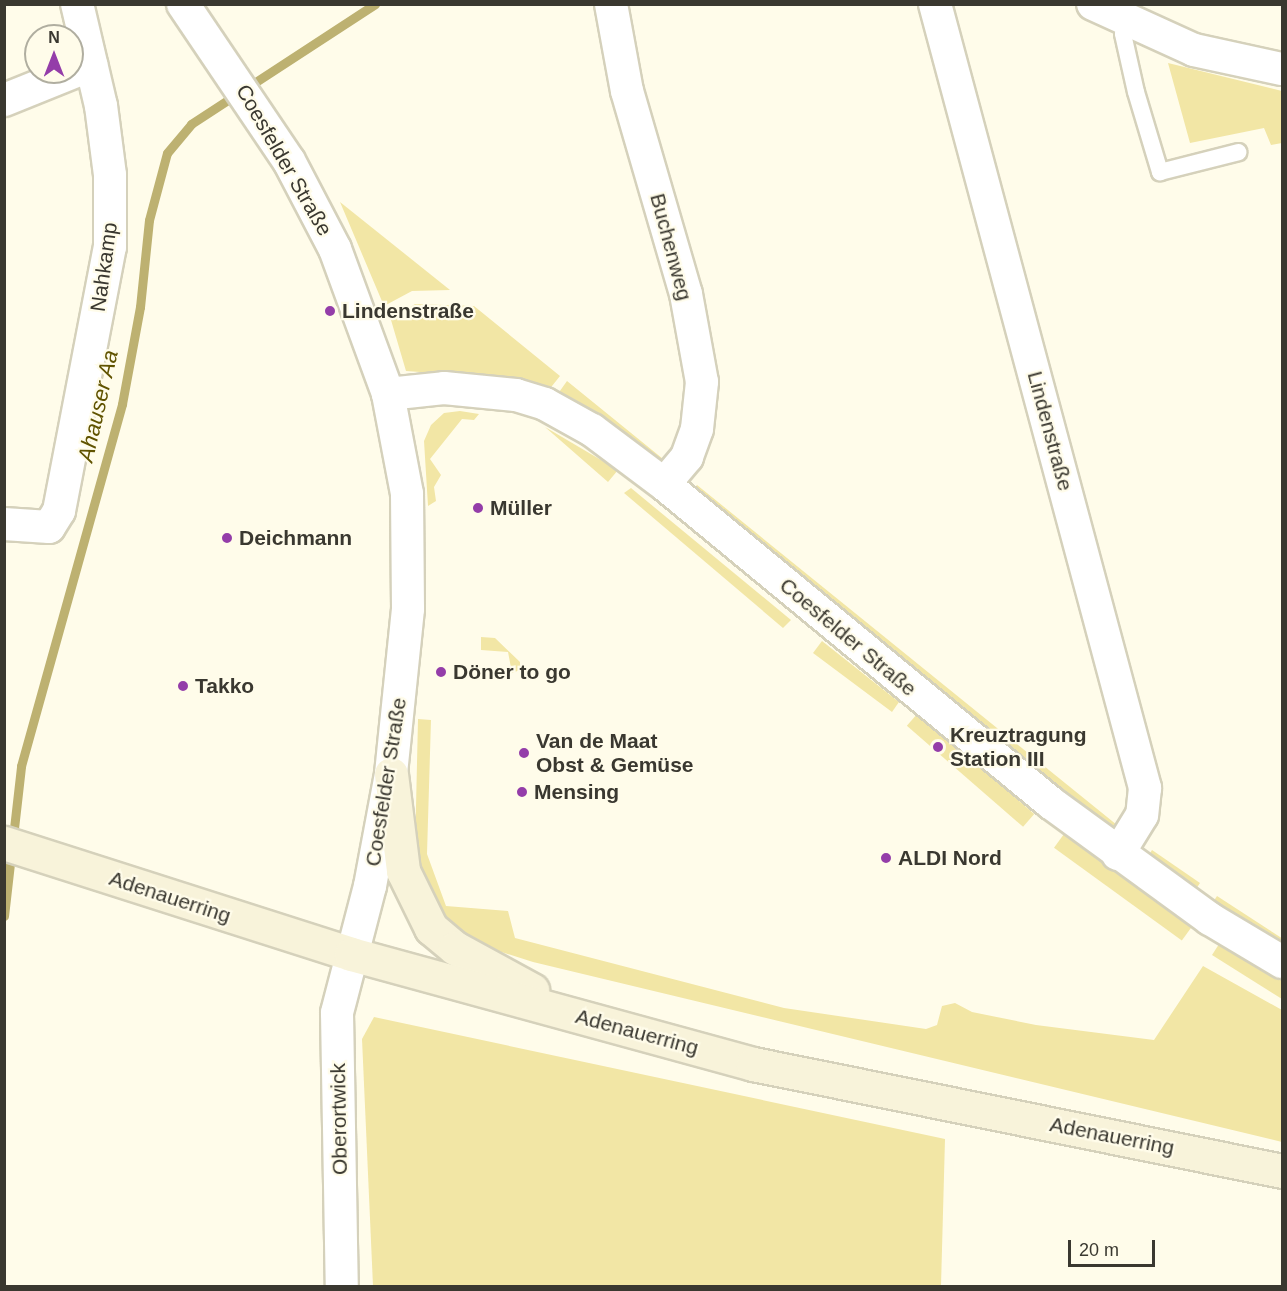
<!DOCTYPE html>
<html>
<head>
<meta charset="utf-8">
<style>
	body { margin:0 }
	#map { position:relative; width:1287px; height:1291px; overflow:hidden; background:#fffcea; font-family:Arial,sans-serif }
	div>[style] { position:absolute }
	.green>* { inset:0; background:#f2e6a5; transform-origin:0 0 }
	.stream>* { height:9px; margin:-4.5px; padding:0 4.5px; transform-origin:4.5px; border-radius:4.5px; background:#bdb171 }
	.roads { filter:drop-shadow(2px 0 #d5d1bb) drop-shadow(-2px 0 #d5d1bb) drop-shadow(0 2px #d5d1bb) drop-shadow(0 -2px #d5d1bb) }
	.service>* { height:16px; margin:-8px; padding:0 8px; transform-origin:8px; border-radius:8px; background:#fff }
	.minor>* { height:32px; margin:-16px; padding:0 16px; transform-origin:16px; border-radius:16px; background:#fff }
	.secondary>* { height:33px; margin:-16.5px; padding:0 16.5px; transform-origin:16.5px; border-radius:16.5px; background:#f8f3da }
	.dots>* { width:16px; height:16px; translate:-50% -50%; box-sizing:border-box; border:3px solid #fffcea; border-radius:50% }
	span { translate:-50% -50%; white-space:nowrap; text-align:center; line-height:1.15; -webkit-text-stroke:4.5px #fffcea; paint-order:stroke }
	.street-label { font-size:21px; color:#3a3830 }
	.poi-label { font-size:21px; color:#3a3830; font-weight:700 }
	.left { translate:0 -50%; text-align:left }
	.water-label { font-size:22px; color:#605300; font-style:italic }
	.frame { position:absolute; inset:0; border:6px solid #3a3830; pointer-events:none }
	.north { position:absolute; left:24px; top:24px; width:60px; height:60px; box-sizing:border-box; background:#fffcea; border:2px solid #b0aea0; border-radius:50%; rotate:0deg; font-size:16px; font-weight:700; line-height:24px; text-align:center; color:#3a3830 }
	.north::after { content:''; display:block; margin:auto; width:21px; height:27px; background:#943da9; clip-path:polygon(50% 0,100% 100%,50% 72%,0 100%) }
	.scale { position:absolute; left:1068px; top:1240px; width:87px; height:27px; box-sizing:border-box; border:3px solid #3a3830; border-top:0; padding-left:8px; font-size:18px; line-height:21px; white-space:nowrap; color:#3a3830; -webkit-text-stroke:4px #fffcea; paint-order:stroke }
</style>
</head>
<body>
<div id="map">
	<div class="green">
		<i style="clip-path:polygon(1168px 63px,1282px 91px,1282px 143px,1271px 145px,1264px 128px,1190px 143px)"></i>
		<i style="clip-path:polygon(340px 202px,450px 290px,412px 291px,384px 306px)"></i>
		<i style="clip-path:polygon(415px 304px,474px 306px,560px 376px,548px 391px,478px 376px,406px 371px,391px 320px)"></i>
		<i style="clip-path:polygon(567px 381px,668px 463px,661px 464px,569px 399px,557px 395px)"></i>
		<i style="clip-path:polygon(460px 411px,479px 414px,474px 420px,462px 419px,430px 459px,441px 475px,434px 487px,436px 501px,428px 506px,424px 441px,431px 425px,444px 413px)"></i>
		<i style="clip-path:polygon(545px 427px,618px 470px,608px 482px)"></i>
		<i style="left:697px;top:485px;width:540px;height:9px;rotate:39deg"></i>
		<i style="clip-path:polygon(631px 488px,791px 620px,783px 628px,624px 493px)"></i>
		<i style="clip-path:polygon(481px 637px,495px 638px,520px 662px,520px 670px,512px 673px,508px 652px,481px 650px)"></i>
		<i style="clip-path:polygon(822px 641px,899px 702px,892px 712px,813px 653px)"></i>
		<i style="left:918px;top:713px;width:154px;height:17px;rotate:41deg"></i>
		<i style="clip-path:polygon(418px 719px,431px 720px,427px 854px,446px 906px,508px 911px,515px 938px,784px 1008px,926px 1029px,937px 1025px,942px 1006px,955px 1003px,972px 1012px,1036px 1025px,1154px 1040px,1203px 966px,1282px 1010px,1282px 1142px,533px 962px,473px 943px,438px 918px,422px 885px,415px 851px)"></i>
		<i style="left:1064px;top:834px;width:158px;height:17px;rotate:36deg"></i>
		<i style="clip-path:polygon(1152px 850px,1200px 883px,1196px 889px,1147px 858px)"></i>
		<i style="left:1217px;top:896px;width:77px;height:8px;rotate:33deg"></i>
		<i style="clip-path:polygon(1221px 941px,1282px 977px,1282px 999px,1212px 955px)"></i>
		<i style="clip-path:polygon(374px 1017px,945px 1139px,941px 1286px,373px 1286px,362px 1039px)"></i>
	</div>
	<div class="stream">
		<i style="left:4px;top:916px;width:151px;rotate:-83.5deg"></i>
		<i style="left:21px;top:766px;width:376px;rotate:-74.4deg"></i>
		<i style="left:122px;top:404px;width:99px;rotate:-79.5deg"></i>
		<i style="left:140px;top:307px;width:87px;rotate:-84.1deg"></i>
		<i style="left:149px;top:220px;width:69px;rotate:-75deg"></i>
		<i style="left:167px;top:153px;width:38px;rotate:-50deg"></i>
		<i style="left:191px;top:124px;width:220px;rotate:-33.1deg"></i>
	</div>
	<div class="roads">
		<div class="service">
			<i style="left:1126px;top:21px;width:13px;rotate:103deg"></i>
			<i style="left:1123px;top:34px;width:59px;rotate:77.4deg"></i>
			<i style="left:1136px;top:92px;width:84px;rotate:73.3deg"></i>
			<i style="left:1160px;top:172px;width:81px;rotate:-14.2deg"></i>
		</div>
		<div class="minor">
			<i style="left:183px;top:4px;width:189px;rotate:56deg"></i>
			<i style="left:289px;top:161px;width:99px;rotate:62.4deg"></i>
			<i style="left:335px;top:249px;width:154px;rotate:69.9deg"></i>
			<i style="left:388px;top:394px;width:102px;rotate:79.2deg"></i>
			<i style="left:407px;top:494px;width:115px;rotate:89.5deg"></i>
			<i style="left:408px;top:609px;width:166px;rotate:95.9deg"></i>
			<i style="left:391px;top:774px;width:114px;rotate:100.6deg"></i>
			<i style="left:370px;top:886px;width:131px;rotate:104.6deg"></i>
			<i style="left:337px;top:1013px;width:273px;rotate:89deg"></i>
			<i style="left:611px;top:4px;width:88px;rotate:79.6deg"></i>
			<i style="left:627px;top:91px;width:211px;rotate:73.8deg"></i>
			<i style="left:686px;top:294px;width:89px;rotate:79.7deg"></i>
			<i style="left:702px;top:382px;width:47px;rotate:96.1deg"></i>
			<i style="left:697px;top:429px;width:30px;rotate:110deg"></i>
			<i style="left:687px;top:457px;width:35px;rotate:130deg"></i>
			<i style="left:935px;top:4px;width:812px;rotate:75deg"></i>
			<i style="left:1145px;top:788px;width:27px;rotate:96deg"></i>
			<i style="left:1142px;top:815px;width:46px;rotate:121.6deg"></i>
			<i style="left:1093px;top:4px;width:111px;rotate:24.5deg"></i>
			<i style="left:1194px;top:50px;width:90px;rotate:12.2deg"></i>
			<i style="left:4px;top:100px;width:94px;rotate:-21.9deg"></i>
			<i style="left:388px;top:394px;width:56px;rotate:-6.1deg"></i>
			<i style="left:444px;top:388px;width:72px;rotate:5.6deg"></i>
			<i style="left:516px;top:395px;width:30px;rotate:17deg"></i>
			<i style="left:545px;top:404px;width:54px;rotate:29deg"></i>
			<i style="left:592px;top:430px;width:90px;rotate:36.9deg"></i>
			<i style="left:664px;top:484px;width:502px;rotate:39.5deg"></i>
			<i style="left:1051px;top:803px;width:197px;rotate:36.1deg"></i>
			<i style="left:1210px;top:919px;width:84px;rotate:30.8deg"></i>
			<i style="left:4px;top:524px;width:45px;rotate:3.8deg"></i>
			<i style="left:49px;top:527px;width:19px;rotate:-58deg"></i>
			<i style="left:59px;top:511px;width:269px;rotate:-79.1deg"></i>
			<i style="left:110px;top:247px;width:72px;rotate:-90deg"></i>
			<i style="left:110px;top:175px;width:70px;rotate:-97.4deg"></i>
			<i style="left:101px;top:106px;width:105px;rotate:-103.2deg"></i>
		</div>
		<div class="secondary">
			<i style="left:391px;top:774px;width:98px;rotate:82.9deg"></i>
			<i style="left:403px;top:871px;width:64px;rotate:63.8deg"></i>
			<i style="left:431px;top:928px;width:31px;rotate:40deg"></i>
			<i style="left:455px;top:948px;width:88px;rotate:28.6deg"></i>
			<i style="left:4px;top:843px;width:364px;rotate:17.7deg"></i>
			<i style="left:351px;top:954px;width:417px;rotate:15.3deg"></i>
			<i style="left:753px;top:1064px;width:540px;rotate:11.43deg"></i>
		</div>
	</div>
	<div class="dots">
		<i style="left:330px;top:311px;background:#943da9"></i>
		<i style="left:478px;top:508px;background:#943da9"></i>
		<i style="left:227px;top:538px;background:#943da9"></i>
		<i style="left:441px;top:672px;background:#943da9"></i>
		<i style="left:183px;top:686px;background:#943da9"></i>
		<i style="left:938px;top:747px;background:#943da9"></i>
		<i style="left:524px;top:753px;background:#943da9"></i>
		<i style="left:522px;top:792px;background:#943da9"></i>
		<i style="left:886px;top:858px;background:#943da9"></i>
	</div>
	<div class="street-label">
		<span style="left:284px;top:160px;rotate:60deg">Coesfelder Straße</span>
		<span style="left:671px;top:247px;rotate:75deg">Buchenweg</span>
		<span style="left:104px;top:267px;rotate:-82deg">Nahkamp</span>
		<span style="left:1050px;top:431px;rotate:75deg">Lindenstraße</span>
		<span style="left:848px;top:637px;rotate:40deg">Coesfelder Straße</span>
		<span style="left:386px;top:782px;rotate:-81deg">Coesfelder Straße</span>
		<span style="left:170px;top:897px;rotate:18deg">Adenauerring</span>
		<span style="left:637px;top:1032px;rotate:15deg">Adenauerring</span>
		<span style="left:339px;top:1119px;rotate:-91deg">Oberortwick</span>
		<span style="left:1112px;top:1136px;rotate:11deg">Adenauerring</span>
	</div>
	<div class="poi-label">
		<span class="left" style="left:342px;top:311px">Lindenstraße</span>
		<span class="left" style="left:490px;top:508px">Müller</span>
		<span class="left" style="left:239px;top:538px">Deichmann</span>
		<span class="left" style="left:453px;top:672px">Döner to go</span>
		<span class="left" style="left:195px;top:686px">Takko</span>
		<span class="left" style="left:950px;top:747px">Kreuztragung<br>Station III</span>
		<span class="left" style="left:536px;top:753px">Van de Maat<br>Obst &amp; Gemüse</span>
		<span class="left" style="left:534px;top:792px">Mensing</span>
		<span class="left" style="left:898px;top:858px">ALDI Nord</span>
	</div>
	<div class="water-label">
		<span style="left:98px;top:406px;rotate:-77deg">Ahauser Aa</span>
	</div>
	<div class="frame"></div>
	<div class="north">N</div>
	<div class="scale">20 m</div>
</div>
</body>
</html>
